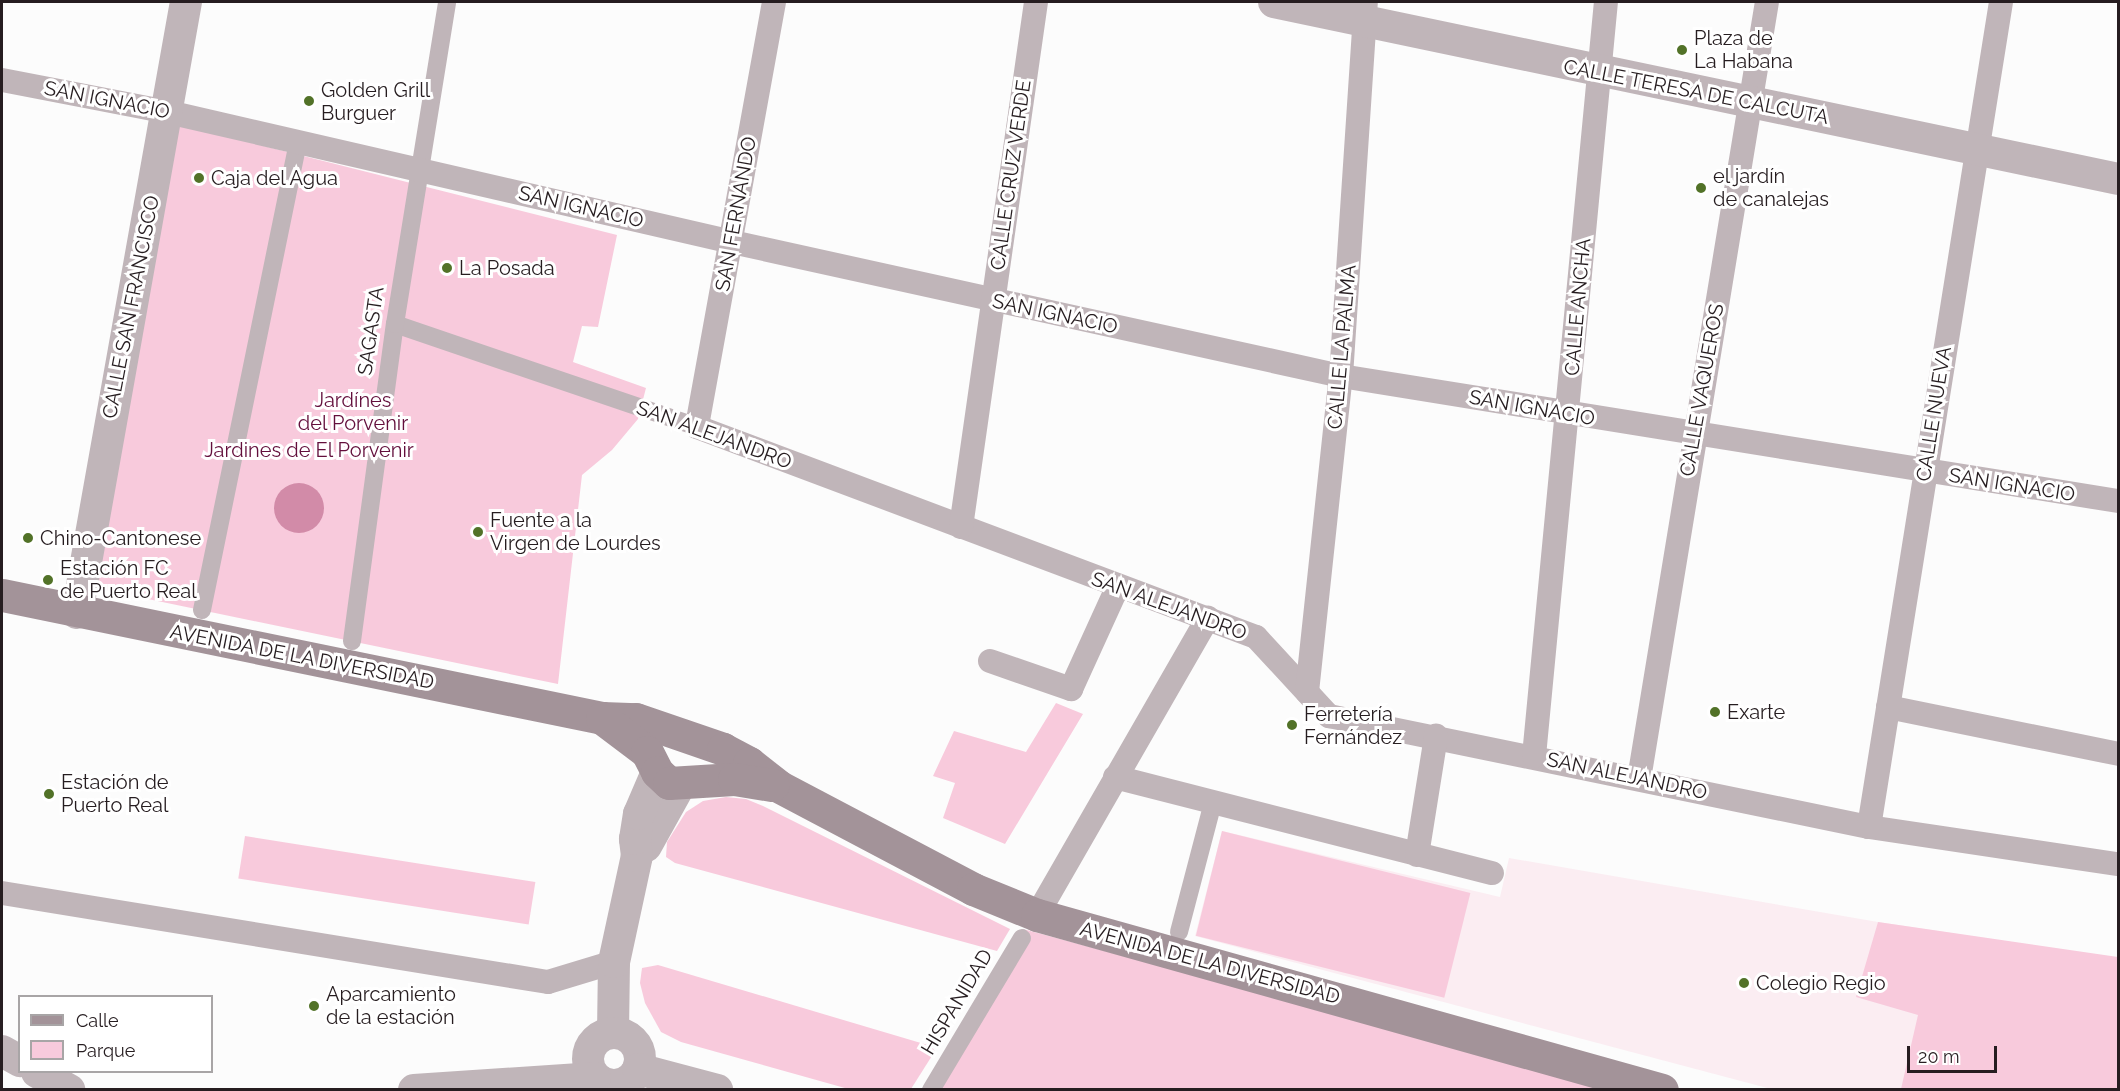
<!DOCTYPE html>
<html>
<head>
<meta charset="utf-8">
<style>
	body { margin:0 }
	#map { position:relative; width:2120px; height:1091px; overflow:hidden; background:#fcfcfc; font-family:Raleway,sans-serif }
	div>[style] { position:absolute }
	.built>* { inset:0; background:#fbedf2 }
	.green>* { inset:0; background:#f8cadc; transform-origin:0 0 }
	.water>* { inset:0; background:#d28ba8 }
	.round { border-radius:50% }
	.pedestrian>* { height:18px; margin:-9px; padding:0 9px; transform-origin:9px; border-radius:9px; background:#c0b5b9 }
	.minor>* { height:24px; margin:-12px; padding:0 12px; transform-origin:12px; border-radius:12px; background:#c0b5b9 }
	.tertiary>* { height:32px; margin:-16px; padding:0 16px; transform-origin:16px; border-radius:16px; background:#c0b5b9 }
	.tertiary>.ring { margin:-16px; padding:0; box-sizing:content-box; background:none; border:32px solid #c0b5b9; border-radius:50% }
	.secondary>* { height:33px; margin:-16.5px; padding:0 16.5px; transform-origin:16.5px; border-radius:16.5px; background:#a39399 }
	.dots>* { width:16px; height:16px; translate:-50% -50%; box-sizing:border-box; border:3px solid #fff; border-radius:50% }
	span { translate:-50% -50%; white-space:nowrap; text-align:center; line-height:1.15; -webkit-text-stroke:6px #fff; paint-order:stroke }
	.poi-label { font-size:20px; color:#261d20 }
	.left { translate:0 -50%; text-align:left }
	.street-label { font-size:20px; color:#261d20 }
	.park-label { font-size:20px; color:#630f3c }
	.frame { position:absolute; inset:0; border:3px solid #261d20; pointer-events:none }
	.legend { position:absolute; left:18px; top:995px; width:195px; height:78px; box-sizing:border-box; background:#fff; border:2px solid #a8a5a6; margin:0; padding:8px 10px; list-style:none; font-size:18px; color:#261d20 }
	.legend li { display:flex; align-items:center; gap:12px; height:30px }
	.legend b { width:30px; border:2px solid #a8a5a6 }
	.scale { position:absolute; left:1907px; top:1046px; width:90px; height:27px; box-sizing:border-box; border:3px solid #261d20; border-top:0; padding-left:8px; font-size:18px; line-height:21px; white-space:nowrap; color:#261d20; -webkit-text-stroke:4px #fff; paint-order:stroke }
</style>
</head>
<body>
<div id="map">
	<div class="built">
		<i style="clip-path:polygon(1222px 831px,1500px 897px,1509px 858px,1878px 922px,2118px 958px,2118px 1089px,1771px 1089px,1195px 936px)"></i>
	</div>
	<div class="green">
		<i style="clip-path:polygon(177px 124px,617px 235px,598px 327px,582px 326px,573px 362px,646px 388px,638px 419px,612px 450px,582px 475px,558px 684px,95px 588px)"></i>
		<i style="clip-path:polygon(1056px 703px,1083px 714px,1005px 844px,943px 818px,955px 783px,933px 776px,954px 731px,1026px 752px)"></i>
		<i style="clip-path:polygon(726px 797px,746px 799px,763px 806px,1010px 929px,997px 951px,675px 863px,666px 857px,667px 842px,686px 812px,703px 801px)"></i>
		<i style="left:1222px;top:831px;width:256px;height:108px;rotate:14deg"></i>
		<i style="left:245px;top:836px;width:294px;height:43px;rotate:9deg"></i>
		<i style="clip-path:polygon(1878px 922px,2118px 957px,2118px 1089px,1901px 1089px,1918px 1015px,1856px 997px)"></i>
		<i style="clip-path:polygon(1023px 929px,1484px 1053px,1616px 1090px,940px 1090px)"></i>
		<i style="clip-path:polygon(658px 965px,931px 1046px,935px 1051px,911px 1089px,852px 1090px,681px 1042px,661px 1032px,645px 1003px,640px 983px,642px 968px)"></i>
	</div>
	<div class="water">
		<i class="round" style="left:274px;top:483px;width:50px;height:50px"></i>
	</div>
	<div class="pedestrian">
		<i style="left:395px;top:324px;width:319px;rotate:18.8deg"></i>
		<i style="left:202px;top:610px;width:478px;rotate:-78.4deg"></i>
		<i style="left:352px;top:641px;width:320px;rotate:-82.3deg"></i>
		<i style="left:395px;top:324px;width:326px;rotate:-80.8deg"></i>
		<i style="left:1179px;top:932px;width:134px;rotate:-75.3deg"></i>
		<i style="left:931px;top:1090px;width:177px;rotate:-59.1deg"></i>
	</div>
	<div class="minor">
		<i style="left:774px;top:2px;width:432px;rotate:100.3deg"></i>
		<i style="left:697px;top:427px;width:597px;rotate:20.59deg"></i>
		<i style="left:1256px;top:637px;width:108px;rotate:47.3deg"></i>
		<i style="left:1329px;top:716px;width:551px;rotate:11.62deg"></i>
		<i style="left:1869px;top:827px;width:252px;rotate:8.5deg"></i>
		<i style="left:2px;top:80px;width:169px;rotate:10.9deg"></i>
		<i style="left:168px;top:112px;width:579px;rotate:12.98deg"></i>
		<i style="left:732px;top:242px;width:624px;rotate:12.41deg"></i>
		<i style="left:1341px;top:376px;width:787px;rotate:9.14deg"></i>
		<i style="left:961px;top:527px;width:530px;rotate:-81.87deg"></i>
		<i style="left:990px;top:661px;width:86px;rotate:19.1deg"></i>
		<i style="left:1071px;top:689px;width:111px;rotate:-65.5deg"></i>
		<i style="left:1307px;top:692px;width:318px;rotate:-83.9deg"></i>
		<i style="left:1341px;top:376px;width:375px;rotate:-86.2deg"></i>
		<i style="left:1888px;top:707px;width:235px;rotate:11.5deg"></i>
		<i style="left:1534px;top:756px;width:757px;rotate:-84.55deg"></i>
		<i style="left:1115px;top:777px;width:389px;rotate:14.3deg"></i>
		<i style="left:1639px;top:779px;width:787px;rotate:-80.65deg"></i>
		<i style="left:1869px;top:827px;width:835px;rotate:-80.91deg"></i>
		<i style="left:1417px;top:855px;width:121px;rotate:-80.9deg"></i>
		<i style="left:2px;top:893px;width:553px;rotate:9.26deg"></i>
		<i style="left:548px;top:982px;width:69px;rotate:-16.9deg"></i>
		<i style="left:1037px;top:915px;width:343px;rotate:-60.1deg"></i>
	</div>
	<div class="tertiary">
		<i style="left:1274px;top:2px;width:862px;rotate:11.84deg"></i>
		<i style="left:77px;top:613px;width:621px;rotate:-79.89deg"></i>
		<i style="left:646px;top:846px;width:70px;rotate:-60.9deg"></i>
		<i style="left:613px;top:1033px;width:71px;rotate:-89.2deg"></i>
		<i style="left:614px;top:962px;width:108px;rotate:-77.8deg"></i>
		<i style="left:637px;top:856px;width:17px;rotate:-97deg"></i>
		<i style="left:635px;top:839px;width:25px;rotate:-81deg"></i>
		<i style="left:639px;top:814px;width:46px;rotate:-66.8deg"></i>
		<i class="ring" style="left:588px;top:1033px;width:20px;height:20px"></i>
		<i style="left:2px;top:1051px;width:21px;rotate:29deg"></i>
		<i style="left:638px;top:1069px;width:82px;rotate:14.9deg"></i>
		<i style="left:37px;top:1072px;width:37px;rotate:29deg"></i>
		<i style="left:414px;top:1090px;width:181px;rotate:-3.8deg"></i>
	</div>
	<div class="secondary">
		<i style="left:2px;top:595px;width:612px;rotate:11.59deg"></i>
		<i style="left:602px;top:718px;width:34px;rotate:2deg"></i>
		<i style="left:636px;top:719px;width:92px;rotate:19deg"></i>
		<i style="left:723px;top:749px;width:30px;rotate:28deg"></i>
		<i style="left:749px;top:763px;width:37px;rotate:38deg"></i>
		<i style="left:778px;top:786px;width:221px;rotate:27.8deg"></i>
		<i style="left:973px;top:889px;width:69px;rotate:22.1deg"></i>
		<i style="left:1037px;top:915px;width:649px;rotate:15.64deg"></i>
		<i style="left:602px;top:718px;width:56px;rotate:37.1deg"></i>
		<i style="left:647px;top:752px;width:22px;rotate:63deg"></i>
		<i style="left:657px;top:772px;width:16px;rotate:43deg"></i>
		<i style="left:669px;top:783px;width:65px;rotate:-3.5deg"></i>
		<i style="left:734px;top:779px;width:39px;rotate:9deg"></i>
	</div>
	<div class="dots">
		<i style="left:1682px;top:50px;background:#527228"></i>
		<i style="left:309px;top:101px;background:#527228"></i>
		<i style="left:199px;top:178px;background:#527228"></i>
		<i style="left:1701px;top:188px;background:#527228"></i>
		<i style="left:447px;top:268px;background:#527228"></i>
		<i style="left:478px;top:532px;background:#527228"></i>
		<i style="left:28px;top:538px;background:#527228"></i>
		<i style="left:48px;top:580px;background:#527228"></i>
		<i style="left:1715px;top:712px;background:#527228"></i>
		<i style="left:1292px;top:725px;background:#527228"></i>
		<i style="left:49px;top:794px;background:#527228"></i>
		<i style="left:1744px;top:983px;background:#527228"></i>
		<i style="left:314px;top:1006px;background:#527228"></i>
	</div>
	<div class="poi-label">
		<span class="left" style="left:1694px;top:50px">Plaza de<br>La Habana</span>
		<span class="left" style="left:321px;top:102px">Golden Grill<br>Burguer</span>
		<span class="left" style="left:1713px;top:188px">el jardín<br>de canalejas</span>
		<span class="left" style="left:211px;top:178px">Caja del Agua</span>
		<span class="left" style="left:459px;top:268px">La Posada</span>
		<span class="left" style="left:490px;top:532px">Fuente a la<br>Virgen de Lourdes</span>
		<span class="left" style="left:40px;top:538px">Chino-Cantonese</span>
		<span class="left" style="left:60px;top:580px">Estación FC<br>de Puerto Real</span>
		<span class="left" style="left:1727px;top:712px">Exarte</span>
		<span class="left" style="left:1304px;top:726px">Ferretería<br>Fernández</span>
		<span class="left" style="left:61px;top:794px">Estación de<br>Puerto Real</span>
		<span class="left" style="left:1756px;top:983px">Colegio Regio</span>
		<span class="left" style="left:326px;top:1006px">Aparcamiento<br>de la estación</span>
	</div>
	<div class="street-label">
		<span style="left:1696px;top:92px;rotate:11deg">CALLE TERESA DE CALCUTA</span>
		<span style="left:107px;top:100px;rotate:11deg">SAN IGNACIO</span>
		<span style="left:1011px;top:175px;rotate:-82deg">CALLE CRUZ VERDE</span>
		<span style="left:581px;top:207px;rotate:13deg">SAN IGNACIO</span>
		<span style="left:736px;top:214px;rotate:-80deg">SAN FERNANDO</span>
		<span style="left:131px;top:307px;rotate:-79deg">CALLE SAN FRANCISCO</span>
		<span style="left:1578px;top:307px;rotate:-85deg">CALLE ANCHA</span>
		<span style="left:1055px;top:314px;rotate:12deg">SAN IGNACIO</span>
		<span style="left:371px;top:331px;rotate:-82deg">SAGASTA</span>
		<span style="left:1342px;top:347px;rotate:-85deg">CALLE LA PALMA</span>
		<span style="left:1702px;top:390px;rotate:-80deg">CALLE VAQUEROS</span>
		<span style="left:1532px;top:408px;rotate:10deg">SAN IGNACIO</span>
		<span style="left:1934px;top:414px;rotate:-81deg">CALLE NUEVA</span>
		<span style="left:714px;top:435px;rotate:20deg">SAN ALEJANDRO</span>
		<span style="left:2012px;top:485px;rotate:9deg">SAN IGNACIO</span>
		<span style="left:1169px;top:606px;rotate:20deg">SAN ALEJANDRO</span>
		<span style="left:302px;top:657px;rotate:11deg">AVENIDA DE LA DIVERSIDAD</span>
		<span style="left:1627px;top:776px;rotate:12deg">SAN ALEJANDRO</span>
		<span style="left:1210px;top:963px;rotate:15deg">AVENIDA DE LA DIVERSIDAD</span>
		<span style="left:957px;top:1002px;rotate:-59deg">HISPANIDAD</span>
	</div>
	<div class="park-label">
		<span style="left:353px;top:412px">Jardínes<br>del Porvenir</span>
		<span style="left:309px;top:450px">Jardines de El Porvenir</span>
	</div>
	<div class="frame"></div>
	<ul class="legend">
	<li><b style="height:8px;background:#a39399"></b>Calle</li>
	<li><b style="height:16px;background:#f8cadc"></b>Parque</li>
	</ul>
	<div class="scale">20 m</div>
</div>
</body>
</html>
